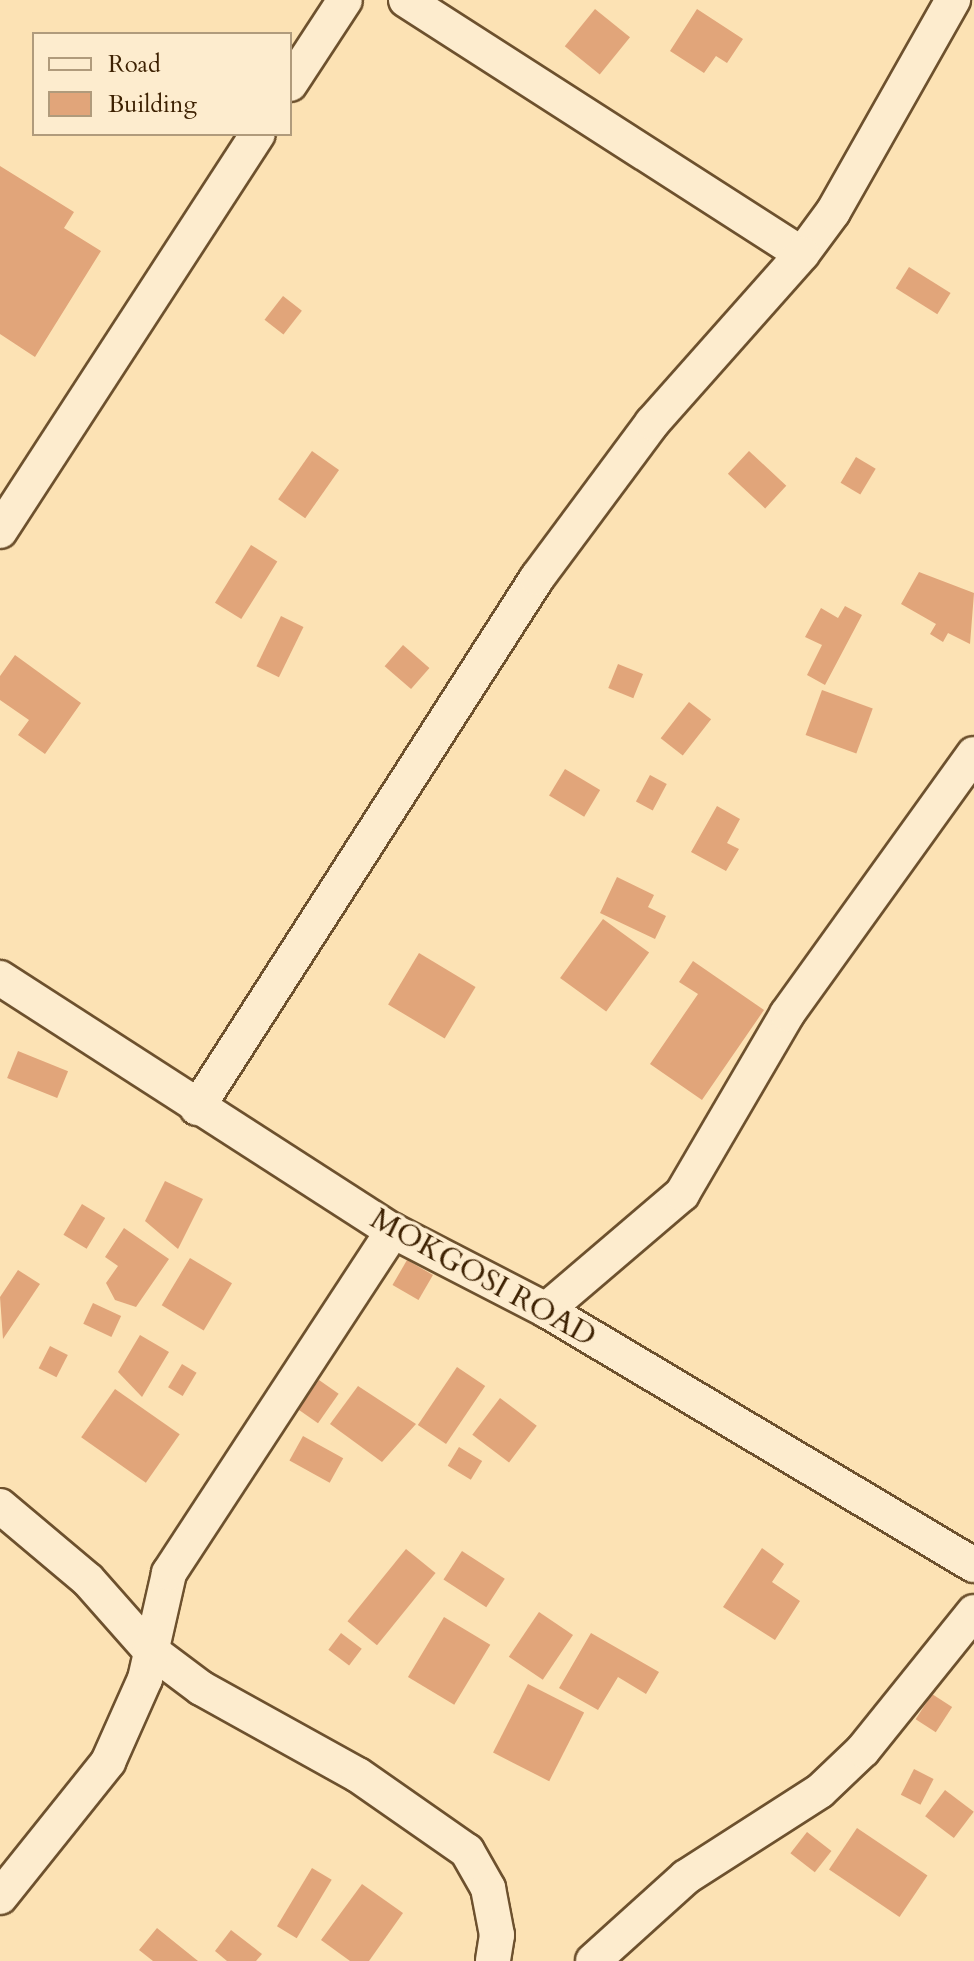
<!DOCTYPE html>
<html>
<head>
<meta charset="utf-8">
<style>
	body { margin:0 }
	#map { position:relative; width:974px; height:1961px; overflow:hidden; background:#fce2b4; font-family:Cardo,serif }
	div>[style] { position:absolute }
	.building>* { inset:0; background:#e1a57a; transform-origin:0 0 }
	.roads { filter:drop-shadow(2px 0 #6d512e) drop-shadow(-2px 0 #6d512e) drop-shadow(0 2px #6d512e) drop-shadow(0 -2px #6d512e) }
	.minor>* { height:34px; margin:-17px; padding:0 17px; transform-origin:17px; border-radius:17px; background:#fdecce }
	span { translate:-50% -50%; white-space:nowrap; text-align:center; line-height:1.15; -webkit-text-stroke:7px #fdecce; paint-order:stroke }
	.street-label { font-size:30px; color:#3d2102 }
	.legend { position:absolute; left:32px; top:32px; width:260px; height:104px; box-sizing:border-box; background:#fdecce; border:2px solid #b09b7c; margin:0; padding:10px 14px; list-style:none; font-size:24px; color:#3d2102 }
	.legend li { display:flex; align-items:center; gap:16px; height:40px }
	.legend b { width:40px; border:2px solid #b09b7c }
</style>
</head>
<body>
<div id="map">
	<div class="building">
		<i style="left:595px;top:9px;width:45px;height:48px;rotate:39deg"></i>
		<i style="clip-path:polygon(697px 9px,743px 39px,727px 63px,716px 56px,704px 73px,670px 51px)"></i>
		<i style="clip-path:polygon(0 166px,74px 212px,64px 228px,101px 251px,35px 357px,0 334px)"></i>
		<i style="left:909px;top:267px;width:49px;height:25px;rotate:32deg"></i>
		<i style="left:283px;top:296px;width:24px;height:30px;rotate:38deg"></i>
		<i style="left:312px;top:451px;width:33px;height:59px;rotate:35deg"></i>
		<i style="left:749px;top:451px;width:51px;height:31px;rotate:43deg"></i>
		<i style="left:856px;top:457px;width:23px;height:30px;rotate:31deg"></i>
		<i style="left:251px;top:545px;width:31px;height:68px;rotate:32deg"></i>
		<i style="clip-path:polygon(919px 572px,974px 593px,970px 644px,948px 633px,943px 642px,930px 634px,936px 624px,901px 604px)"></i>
		<i style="clip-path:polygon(845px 606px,862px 615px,825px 685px,807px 675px,822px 645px,805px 637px,821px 608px,838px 618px)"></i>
		<i style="left:281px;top:616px;width:25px;height:56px;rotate:26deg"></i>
		<i style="left:403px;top:645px;width:35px;height:28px;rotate:41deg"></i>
		<i style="clip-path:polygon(15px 655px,81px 703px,45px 754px,18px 735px,29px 720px,0 700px,0 676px)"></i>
		<i style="left:618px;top:664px;width:27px;height:26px;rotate:22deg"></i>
		<i style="left:822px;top:690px;width:54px;height:48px;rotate:20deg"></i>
		<i style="left:689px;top:702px;width:28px;height:46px;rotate:38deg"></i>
		<i style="left:565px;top:769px;width:41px;height:31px;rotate:31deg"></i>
		<i style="left:650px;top:775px;width:19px;height:30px;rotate:28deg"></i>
		<i style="clip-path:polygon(717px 806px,740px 819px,727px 843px,739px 849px,726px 871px,691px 852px)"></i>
		<i style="clip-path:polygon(617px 877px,654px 895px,648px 907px,666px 916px,655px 939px,600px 913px)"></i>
		<i style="left:603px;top:919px;width:57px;height:73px;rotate:36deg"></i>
		<i style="left:419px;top:953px;width:66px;height:60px;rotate:31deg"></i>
		<i style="clip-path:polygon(693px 961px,764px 1010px,702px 1100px,650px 1064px,698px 994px,679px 982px)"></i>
		<i style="left:18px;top:1051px;width:54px;height:29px;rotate:22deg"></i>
		<i style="clip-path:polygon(165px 1181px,203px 1199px,178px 1249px,145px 1221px)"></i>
		<i style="left:82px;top:1204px;width:27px;height:36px;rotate:31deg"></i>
		<i style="clip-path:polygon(124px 1228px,169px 1259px,136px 1307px,115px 1300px,106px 1283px,118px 1266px,105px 1257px)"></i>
		<i style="left:190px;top:1258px;width:49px;height:55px;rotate:31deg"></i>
		<i style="left:407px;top:1260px;width:30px;height:29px;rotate:30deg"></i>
		<i style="clip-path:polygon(18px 1270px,40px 1284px,3px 1339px,0 1297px)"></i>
		<i style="left:93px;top:1303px;width:31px;height:23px;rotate:25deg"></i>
		<i style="clip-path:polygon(140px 1335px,169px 1352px,142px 1397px,118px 1372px)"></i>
		<i style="left:50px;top:1346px;width:20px;height:25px;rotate:27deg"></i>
		<i style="left:182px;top:1364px;width:17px;height:27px;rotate:31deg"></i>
		<i style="left:457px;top:1367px;width:34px;height:70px;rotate:34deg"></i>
		<i style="left:319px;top:1380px;width:24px;height:36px;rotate:35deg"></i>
		<i style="clip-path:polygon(358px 1386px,416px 1424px,382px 1462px,330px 1424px)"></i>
		<i style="left:115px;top:1389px;width:79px;height:59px;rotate:35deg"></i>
		<i style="left:500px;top:1398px;width:46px;height:46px;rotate:37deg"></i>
		<i style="left:303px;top:1436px;width:46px;height:28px;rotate:29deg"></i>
		<i style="left:459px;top:1447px;width:27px;height:22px;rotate:31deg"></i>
		<i style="clip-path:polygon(762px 1548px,784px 1564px,772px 1582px,800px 1601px,775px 1640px,723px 1607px)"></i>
		<i style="left:406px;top:1549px;width:38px;height:93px;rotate:39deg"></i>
		<i style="left:462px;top:1551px;width:51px;height:34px;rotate:33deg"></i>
		<i style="left:539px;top:1612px;width:41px;height:54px;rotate:34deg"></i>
		<i style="left:444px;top:1617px;width:54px;height:70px;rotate:31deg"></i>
		<i style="left:341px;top:1633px;width:26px;height:21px;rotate:37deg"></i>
		<i style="clip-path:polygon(591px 1633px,659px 1672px,646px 1694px,618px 1677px,598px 1710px,559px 1688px)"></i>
		<i style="left:528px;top:1684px;width:63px;height:77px;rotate:27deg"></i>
		<i style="left:932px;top:1694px;width:24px;height:30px;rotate:33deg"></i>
		<i style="left:914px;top:1769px;width:22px;height:29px;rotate:27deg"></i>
		<i style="left:945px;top:1790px;width:36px;height:33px;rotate:37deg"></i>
		<i style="left:857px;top:1828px;width:85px;height:50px;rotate:34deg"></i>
		<i style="left:807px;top:1832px;width:31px;height:27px;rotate:38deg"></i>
		<i style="left:312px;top:1868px;width:23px;height:68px;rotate:31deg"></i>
		<i style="clip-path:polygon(362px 1884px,403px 1913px,369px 1961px,350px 1961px,321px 1940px)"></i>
		<i style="clip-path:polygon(157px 1928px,193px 1957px,198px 1961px,153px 1961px,139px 1950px)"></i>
		<i style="clip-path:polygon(231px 1930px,262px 1954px,256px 1961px,227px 1961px,215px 1951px)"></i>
	</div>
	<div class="roads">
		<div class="minor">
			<i style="left:406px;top:0;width:470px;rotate:32.7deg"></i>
			<i style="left:802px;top:254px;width:52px;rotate:-53.6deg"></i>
			<i style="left:833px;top:212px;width:244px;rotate:-60.5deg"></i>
			<i style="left:290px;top:84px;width:100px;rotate:-56.8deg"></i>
			<i style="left:0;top:531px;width:473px;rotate:-57deg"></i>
			<i style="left:0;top:978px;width:467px;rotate:32.8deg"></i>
			<i style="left:393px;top:1231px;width:172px;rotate:27.3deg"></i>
			<i style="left:546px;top:1310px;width:498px;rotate:30.8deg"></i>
			<i style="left:197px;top:1108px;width:630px;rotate:-57.32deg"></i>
			<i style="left:537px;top:578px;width:193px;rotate:-53.4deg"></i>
			<i style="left:652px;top:423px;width:226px;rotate:-48.4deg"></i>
			<i style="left:546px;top:1310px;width:179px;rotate:-40.5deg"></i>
			<i style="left:682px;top:1194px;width:208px;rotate:-59.7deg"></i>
			<i style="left:787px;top:1014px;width:320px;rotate:-54.3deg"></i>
			<i style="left:0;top:1506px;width:115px;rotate:40.1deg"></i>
			<i style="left:88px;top:1580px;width:92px;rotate:48.5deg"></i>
			<i style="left:149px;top:1649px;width:65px;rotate:36.9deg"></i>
			<i style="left:201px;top:1688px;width:179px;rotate:29deg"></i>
			<i style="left:358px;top:1775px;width:133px;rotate:34.9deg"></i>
			<i style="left:467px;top:1851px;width:43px;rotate:60.4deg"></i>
			<i style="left:488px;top:1888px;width:48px;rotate:79.2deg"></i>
			<i style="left:497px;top:1935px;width:26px;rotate:99deg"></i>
			<i style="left:0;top:1897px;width:173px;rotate:-51.3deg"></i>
			<i style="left:108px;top:1762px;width:91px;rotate:-66deg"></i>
			<i style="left:145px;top:1679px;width:109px;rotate:-77.2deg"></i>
			<i style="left:169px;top:1573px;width:409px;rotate:-56.8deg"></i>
			<i style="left:593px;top:1961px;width:125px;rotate:-42.1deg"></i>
			<i style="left:686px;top:1877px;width:159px;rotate:-32.7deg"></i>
			<i style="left:820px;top:1791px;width:59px;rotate:-43.6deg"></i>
			<i style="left:863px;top:1750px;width:177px;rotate:-51.2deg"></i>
		</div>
	</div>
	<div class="street-label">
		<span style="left:483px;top:1278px;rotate:29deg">MOKGOSI ROAD</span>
	</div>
	<ul class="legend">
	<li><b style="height:10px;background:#fdecce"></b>Road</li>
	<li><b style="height:22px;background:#e1a57a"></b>Building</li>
	</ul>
</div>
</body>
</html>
